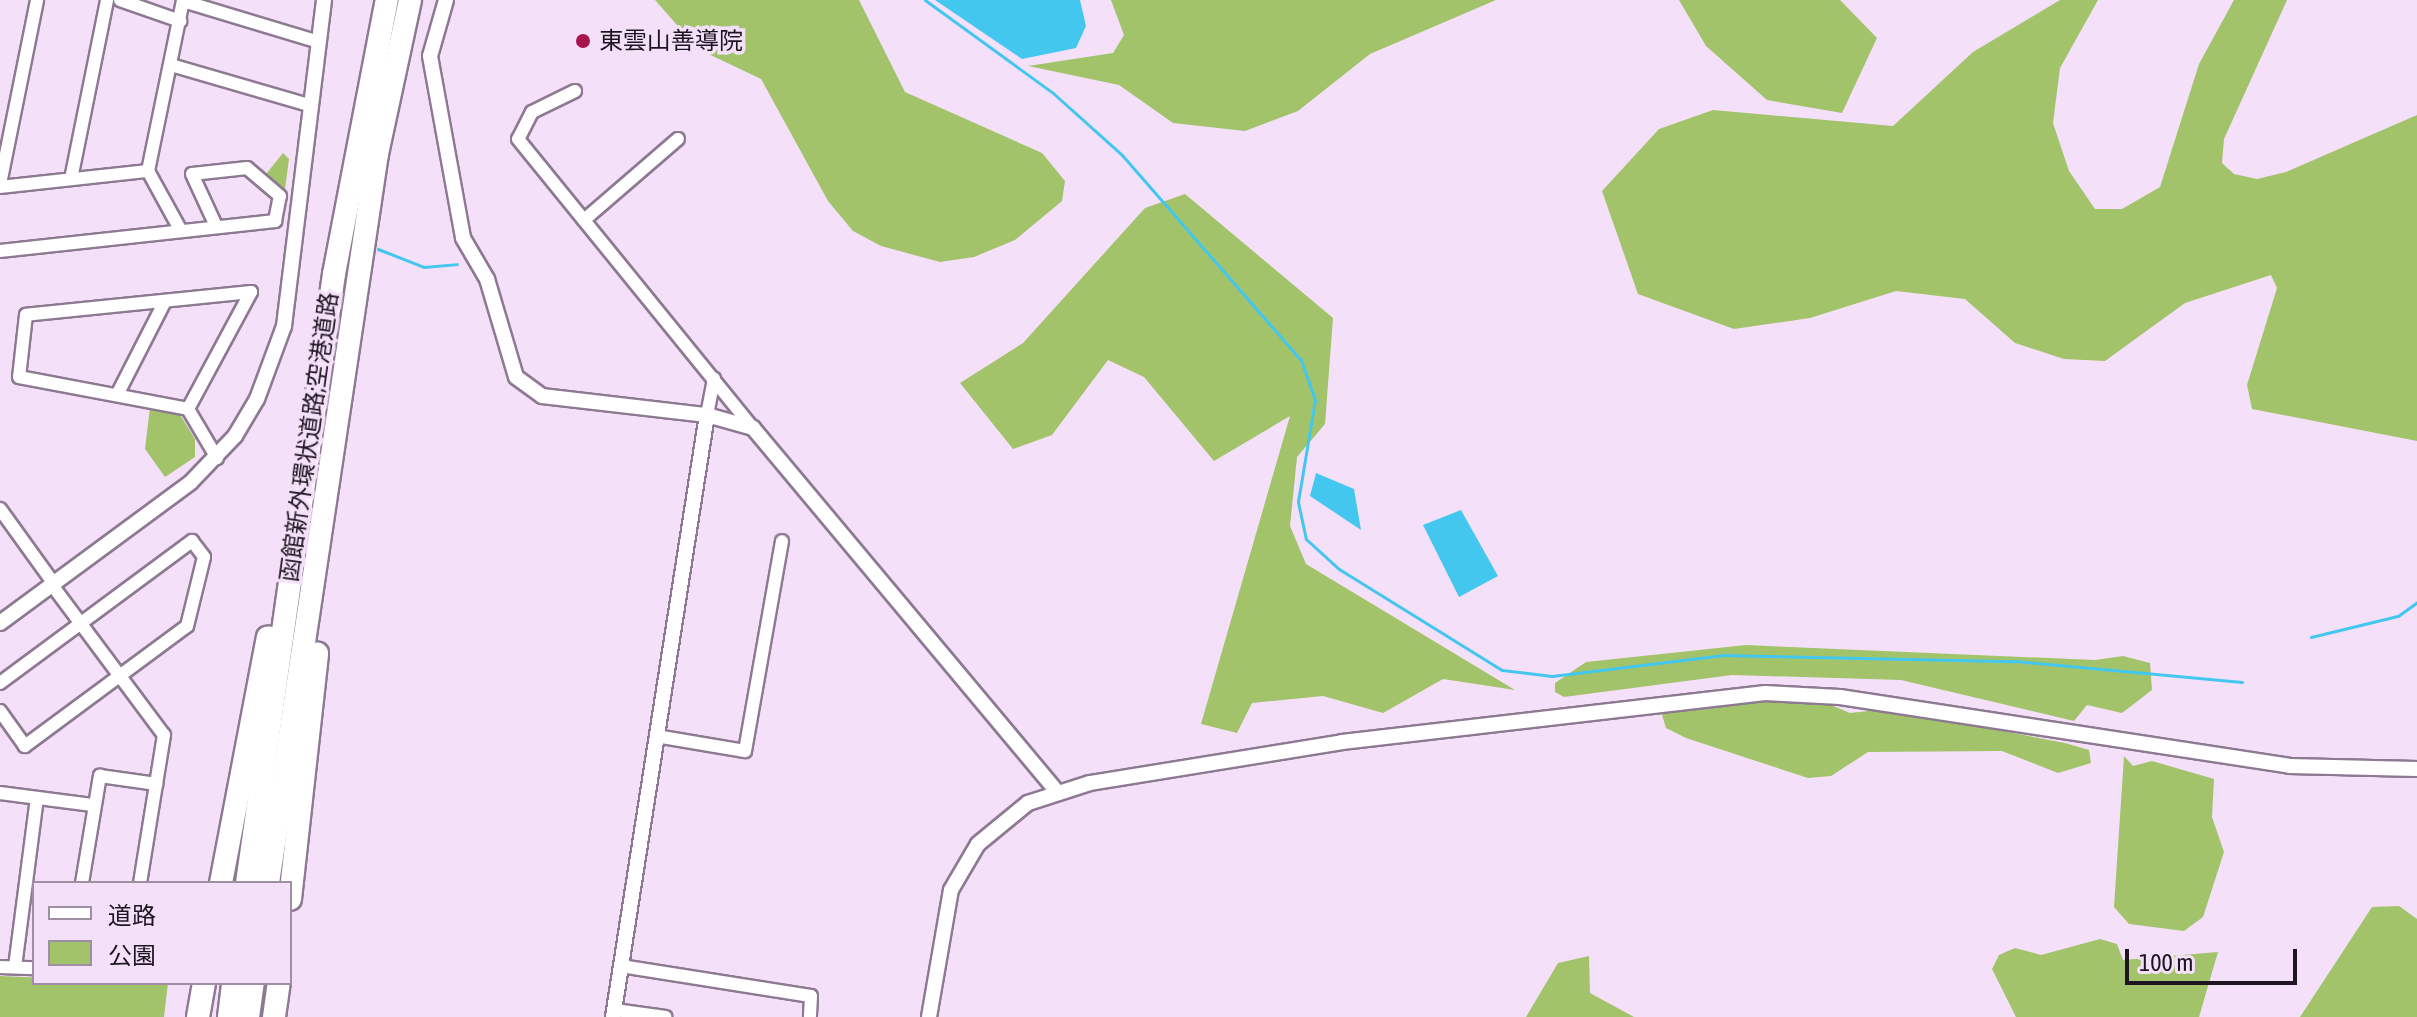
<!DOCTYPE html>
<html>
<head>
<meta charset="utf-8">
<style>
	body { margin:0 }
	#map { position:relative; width:2417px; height:1017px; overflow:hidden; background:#f5e0fa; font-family:"Asap Condensed","Noto Sans JP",sans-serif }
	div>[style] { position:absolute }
	.green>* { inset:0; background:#a2c369 }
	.water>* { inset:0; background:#43c7ef }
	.stream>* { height:3px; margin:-1.5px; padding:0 1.5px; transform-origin:1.5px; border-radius:1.5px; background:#43c7ef }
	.roads { filter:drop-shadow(2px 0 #8d7a92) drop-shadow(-2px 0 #8d7a92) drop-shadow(0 2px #8d7a92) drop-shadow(0 -2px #8d7a92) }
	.minor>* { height:12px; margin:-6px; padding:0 6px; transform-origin:6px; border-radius:6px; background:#fff }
	.tertiary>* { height:14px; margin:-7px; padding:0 7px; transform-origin:7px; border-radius:7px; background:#fff }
	.motorway>* { height:22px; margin:-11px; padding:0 11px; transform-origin:11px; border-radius:11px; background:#fff }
	.dots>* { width:22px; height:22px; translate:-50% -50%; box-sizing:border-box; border:4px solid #f5e0fa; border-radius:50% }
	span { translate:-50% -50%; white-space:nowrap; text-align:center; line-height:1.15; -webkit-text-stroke:7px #f5e0fa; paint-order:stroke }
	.poi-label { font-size:24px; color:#1d151f }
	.left { translate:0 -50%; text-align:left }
	.street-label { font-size:24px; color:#1d151f }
	.legend { position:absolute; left:32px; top:881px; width:260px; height:104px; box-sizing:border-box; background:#f5e0fa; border:2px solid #9f8fa2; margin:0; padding:10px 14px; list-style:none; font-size:24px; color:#1d151f }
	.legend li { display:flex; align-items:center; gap:16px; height:40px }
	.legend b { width:40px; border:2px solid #9f8fa2 }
	.scale { position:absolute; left:2125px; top:949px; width:172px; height:36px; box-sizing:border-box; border:4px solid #1d151f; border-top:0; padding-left:10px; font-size:24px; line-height:28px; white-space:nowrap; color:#1d151f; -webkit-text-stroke:6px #f5e0fa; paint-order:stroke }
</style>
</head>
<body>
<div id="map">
	<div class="green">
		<i style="clip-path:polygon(655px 0,859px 0,905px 92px,1042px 153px,1065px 181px,1062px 201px,1015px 240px,974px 257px,940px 262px,881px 246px,853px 231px,828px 201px,761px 79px,698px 49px)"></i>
		<i style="clip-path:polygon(1111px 0,1496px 0,1370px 54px,1298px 111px,1245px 131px,1173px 123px,1119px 85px,1028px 66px,1113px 53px,1124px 35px)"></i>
		<i style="clip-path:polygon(1679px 0,1840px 0,1877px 38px,1842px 113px,1767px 100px,1706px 46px)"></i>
		<i style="clip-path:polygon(2060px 0,2098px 0,2060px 68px,2053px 123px,2069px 171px,2095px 209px,2122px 209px,2160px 187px,2199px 64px,2234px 0,2287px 0,2224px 139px,2222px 163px,2234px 174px,2257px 179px,2286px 172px,2417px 115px,2417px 441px,2252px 409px,2247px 385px,2277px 288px,2271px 275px,2185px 303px,2105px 361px,2064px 359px,2015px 343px,1965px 299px,1896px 291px,1810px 318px,1734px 329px,1638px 294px,1602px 191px,1659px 129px,1713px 110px,1893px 126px,1973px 52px)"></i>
		<i style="clip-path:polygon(283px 153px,289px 159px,285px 189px,266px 174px)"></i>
		<i style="clip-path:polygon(1185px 194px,1333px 318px,1325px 424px,1297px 457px,1290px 526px,1306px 564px,1515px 690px,1443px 679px,1383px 713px,1323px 696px,1252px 703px,1237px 733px,1201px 724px,1290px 416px,1214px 461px,1144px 377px,1108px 360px,1052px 435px,1013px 449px,960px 383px,1023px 343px,1145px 208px)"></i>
		<i style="clip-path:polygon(150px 407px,179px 413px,195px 439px,195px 457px,165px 477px,145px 449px)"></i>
		<i style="clip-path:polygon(1746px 645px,2095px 660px,2123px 656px,2150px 663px,2152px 690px,2122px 713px,2087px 705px,2074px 721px,1901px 680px,1732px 675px,1564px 697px,1555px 692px,1555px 683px,1586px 662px)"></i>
		<i style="clip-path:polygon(1738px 700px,1824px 702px,1850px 713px,1887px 709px,2065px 743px,2089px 750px,2091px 763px,2058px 773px,2002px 751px,1868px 752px,1831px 776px,1808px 778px,1686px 738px,1666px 728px,1662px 715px,1670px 706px)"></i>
		<i style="clip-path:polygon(2124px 756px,2133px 766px,2152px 761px,2214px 779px,2212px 817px,2224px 852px,2203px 917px,2184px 931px,2129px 924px,2114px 907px)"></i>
		<i style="clip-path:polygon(2399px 906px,2417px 919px,2417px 1017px,2300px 1017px,2372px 907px)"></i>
		<i style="clip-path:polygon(2100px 939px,2117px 944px,2123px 960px,2218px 952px,2199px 1017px,2016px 1017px,1992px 969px,1999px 955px,2015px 948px,2041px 955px)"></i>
		<i style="clip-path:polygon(1589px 956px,1590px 993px,1634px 1017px,1526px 1017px,1558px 963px)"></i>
		<i style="clip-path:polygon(0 976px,168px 983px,164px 1017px,0 1017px)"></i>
	</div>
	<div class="water">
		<i style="clip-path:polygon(935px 0,1080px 0,1086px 26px,1076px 48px,1022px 59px)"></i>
		<i style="clip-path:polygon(1316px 473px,1354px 489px,1361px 530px,1310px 496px)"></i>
		<i style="clip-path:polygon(1461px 510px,1498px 576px,1459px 597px,1423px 525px)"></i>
	</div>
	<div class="stream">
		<i style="left:925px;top:0;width:158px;rotate:36deg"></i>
		<i style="left:1053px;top:93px;width:93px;rotate:41.9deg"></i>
		<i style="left:1122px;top:155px;width:272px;rotate:48.9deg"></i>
		<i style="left:1301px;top:360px;width:42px;rotate:70.7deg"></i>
		<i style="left:1315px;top:400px;width:103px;rotate:99.5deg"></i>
		<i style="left:1298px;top:502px;width:38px;rotate:78deg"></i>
		<i style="left:1306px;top:539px;width:45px;rotate:42.3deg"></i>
		<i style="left:1339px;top:569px;width:192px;rotate:31.8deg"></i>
		<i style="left:1502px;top:670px;width:50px;rotate:6.8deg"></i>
		<i style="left:1552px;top:676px;width:171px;rotate:-7deg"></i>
		<i style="left:1722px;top:655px;width:293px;rotate:1.2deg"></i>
		<i style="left:2015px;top:661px;width:228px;rotate:5.3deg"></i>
		<i style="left:378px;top:249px;width:49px;rotate:21.4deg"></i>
		<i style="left:424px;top:267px;width:33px;rotate:-5deg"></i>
		<i style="left:2311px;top:637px;width:89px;rotate:-13.6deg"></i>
		<i style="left:2398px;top:616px;width:24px;rotate:-36deg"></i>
	</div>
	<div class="roads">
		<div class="minor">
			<i style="left:120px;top:0;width:64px;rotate:19.3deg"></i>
			<i style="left:183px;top:1px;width:142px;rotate:16.8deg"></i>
			<i style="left:171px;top:65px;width:147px;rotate:16.2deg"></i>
			<i style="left:575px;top:91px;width:48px;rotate:154deg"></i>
			<i style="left:532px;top:112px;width:30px;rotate:117deg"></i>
			<i style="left:518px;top:139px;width:372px;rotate:50.9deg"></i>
			<i style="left:71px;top:179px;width:183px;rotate:-78.6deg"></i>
			<i style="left:0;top:184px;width:188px;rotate:-78.6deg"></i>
			<i style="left:0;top:187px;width:149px;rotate:-6.2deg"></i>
			<i style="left:584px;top:220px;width:124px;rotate:-40.8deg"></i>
			<i style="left:181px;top:231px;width:68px;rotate:-118.8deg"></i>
			<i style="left:148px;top:171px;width:175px;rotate:-78.4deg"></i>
			<i style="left:0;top:251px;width:277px;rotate:-6.2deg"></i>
			<i style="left:275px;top:221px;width:25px;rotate:-79deg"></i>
			<i style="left:280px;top:196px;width:43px;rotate:-139.7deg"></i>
			<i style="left:247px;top:168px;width:55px;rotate:173.8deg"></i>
			<i style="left:192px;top:174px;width:57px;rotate:65.2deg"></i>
			<i style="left:117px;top:395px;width:103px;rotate:-62.9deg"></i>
			<i style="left:188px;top:409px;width:133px;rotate:-61.7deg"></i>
			<i style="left:251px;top:292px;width:226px;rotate:174.2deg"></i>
			<i style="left:26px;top:315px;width:62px;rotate:96.4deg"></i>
			<i style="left:19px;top:377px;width:172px;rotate:10.7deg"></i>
			<i style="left:188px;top:409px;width:57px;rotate:59.4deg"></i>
			<i style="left:707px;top:415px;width:37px;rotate:-79deg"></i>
			<i style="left:0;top:509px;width:92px;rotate:54.2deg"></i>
			<i style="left:52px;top:585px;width:187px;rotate:53.3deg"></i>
			<i style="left:164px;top:735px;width:150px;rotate:99.2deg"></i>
			<i style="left:0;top:683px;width:239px;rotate:-36.5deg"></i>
			<i style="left:192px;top:541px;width:20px;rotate:53deg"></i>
			<i style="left:204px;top:557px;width:71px;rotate:103.8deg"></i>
			<i style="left:187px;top:626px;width:202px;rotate:143.5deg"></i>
			<i style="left:25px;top:746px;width:43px;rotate:-125.5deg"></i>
			<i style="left:656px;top:736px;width:90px;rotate:9.6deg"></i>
			<i style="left:745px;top:751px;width:213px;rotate:-80deg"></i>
			<i style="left:0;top:793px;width:93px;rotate:7.4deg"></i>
			<i style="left:82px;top:883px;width:109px;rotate:-80.5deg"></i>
			<i style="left:100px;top:776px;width:57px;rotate:8.1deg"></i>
			<i style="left:621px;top:966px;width:192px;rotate:9deg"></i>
			<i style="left:811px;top:996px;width:21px;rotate:93deg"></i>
			<i style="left:0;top:967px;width:34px;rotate:2deg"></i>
			<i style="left:15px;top:967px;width:170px;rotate:-82.6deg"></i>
			<i style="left:615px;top:1010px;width:51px;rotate:7.8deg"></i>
		</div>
		<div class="tertiary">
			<i style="left:446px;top:0;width:58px;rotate:105.9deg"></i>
			<i style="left:430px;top:56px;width:185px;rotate:79.7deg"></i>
			<i style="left:463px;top:238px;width:48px;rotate:59.7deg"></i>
			<i style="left:487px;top:279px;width:102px;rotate:73.5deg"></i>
			<i style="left:516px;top:377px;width:32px;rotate:36deg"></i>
			<i style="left:542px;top:396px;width:166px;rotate:6.6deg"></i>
			<i style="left:707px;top:415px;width:48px;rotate:15.8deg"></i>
			<i style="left:753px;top:428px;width:473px;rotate:50.1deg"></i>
			<i style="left:0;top:623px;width:237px;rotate:-36.4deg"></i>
			<i style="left:191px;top:482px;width:64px;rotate:-46.3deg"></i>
			<i style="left:235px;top:436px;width:43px;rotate:-59.3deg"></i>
			<i style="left:257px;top:399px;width:78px;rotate:-69.7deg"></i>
			<i style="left:284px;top:326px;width:328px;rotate:-83deg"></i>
			<i style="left:613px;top:1017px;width:609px;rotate:-81.13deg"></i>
			<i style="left:929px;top:1017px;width:129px;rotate:-80.2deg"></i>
			<i style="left:951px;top:890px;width:53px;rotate:-59.6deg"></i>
			<i style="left:978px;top:844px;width:65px;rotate:-39.4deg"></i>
			<i style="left:1028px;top:803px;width:65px;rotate:-17.9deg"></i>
			<i style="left:1090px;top:783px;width:255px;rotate:-9.2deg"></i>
			<i style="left:1342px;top:742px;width:426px;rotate:-6.6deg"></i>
			<i style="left:1765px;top:693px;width:75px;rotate:3.1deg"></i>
			<i style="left:1840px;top:697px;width:454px;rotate:8.7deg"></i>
			<i style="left:2289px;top:766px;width:128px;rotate:1.3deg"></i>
		</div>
		<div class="motorway">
			<i style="left:221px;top:883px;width:250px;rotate:-79.2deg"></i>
			<i style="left:247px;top:883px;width:615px;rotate:-81.87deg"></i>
			<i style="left:334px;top:274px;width:279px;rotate:-79.1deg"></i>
			<i style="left:268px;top:883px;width:737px;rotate:-81.5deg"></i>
			<i style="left:377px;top:154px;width:157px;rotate:-77.9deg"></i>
			<i style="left:290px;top:899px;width:247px;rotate:-83.7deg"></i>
			<i style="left:198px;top:1017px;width:35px;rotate:-80deg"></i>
			<i style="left:229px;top:1017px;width:34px;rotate:-83deg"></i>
			<i style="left:248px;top:1017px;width:34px;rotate:-82deg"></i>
			<i style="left:274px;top:1017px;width:34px;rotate:-82deg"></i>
		</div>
	</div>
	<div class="dots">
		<i style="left:583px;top:41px;background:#a7144d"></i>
	</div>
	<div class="poi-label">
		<span class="left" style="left:599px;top:41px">東雲山善導院</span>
	</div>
	<div class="street-label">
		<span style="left:309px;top:437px;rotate:-82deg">函館新外環状道路;空港道路</span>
	</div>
	<ul class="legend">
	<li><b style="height:10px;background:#fff"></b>道路</li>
	<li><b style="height:22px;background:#a2c369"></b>公園</li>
	</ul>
	<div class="scale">100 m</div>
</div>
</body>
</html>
